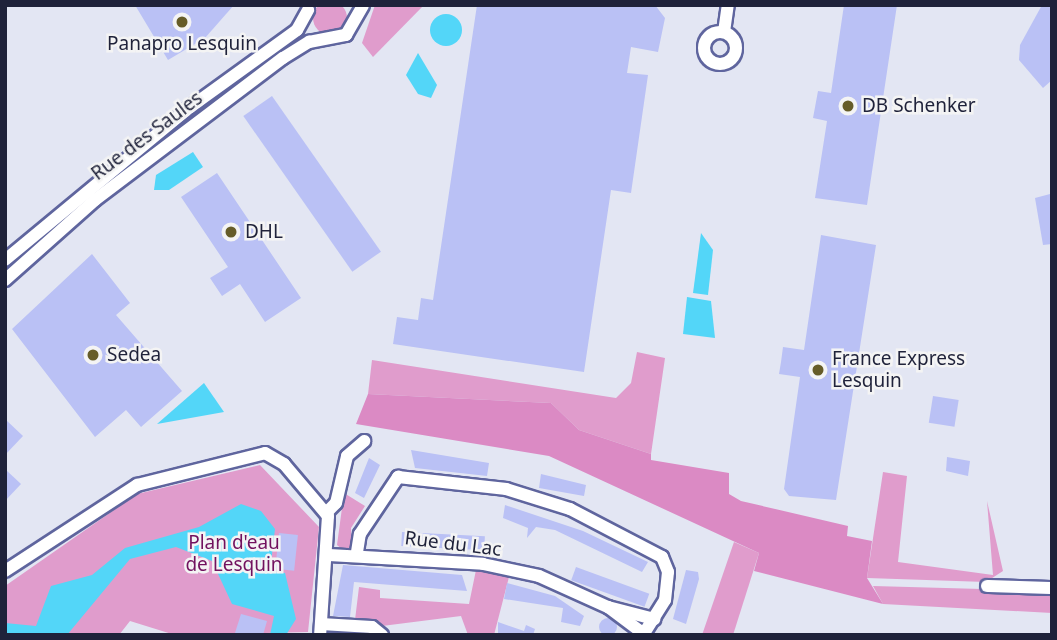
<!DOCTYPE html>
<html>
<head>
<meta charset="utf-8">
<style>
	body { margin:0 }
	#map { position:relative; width:1057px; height:640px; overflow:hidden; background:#e3e6f3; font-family:"Noto Sans",sans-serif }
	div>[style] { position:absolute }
	.green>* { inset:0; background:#e09ccc }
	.round { border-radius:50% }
	.forest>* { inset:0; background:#db8ac4 }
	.water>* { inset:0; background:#53d6f8 }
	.building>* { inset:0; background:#bac1f5; transform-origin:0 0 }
	.roads { filter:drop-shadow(2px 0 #5f659e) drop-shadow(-2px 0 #5f659e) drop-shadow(0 2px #5f659e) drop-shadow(0 -2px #5f659e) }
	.minor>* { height:12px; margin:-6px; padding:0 6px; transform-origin:6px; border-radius:6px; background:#fff }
	.minor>.ring { margin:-6px; padding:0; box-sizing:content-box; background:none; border:12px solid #fff; border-radius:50% }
	.dots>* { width:19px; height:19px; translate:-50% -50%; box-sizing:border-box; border:4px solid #f4f4f4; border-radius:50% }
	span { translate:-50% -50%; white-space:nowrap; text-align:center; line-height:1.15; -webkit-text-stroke:5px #f4f4f4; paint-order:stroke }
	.poi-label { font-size:19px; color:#1f223a }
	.left { translate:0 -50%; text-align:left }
	.street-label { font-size:19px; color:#1f223a }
	.park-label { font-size:19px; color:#71115e }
	.frame { position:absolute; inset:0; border:7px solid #1f223a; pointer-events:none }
</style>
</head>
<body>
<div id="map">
	<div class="green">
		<i class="round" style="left:313px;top:1px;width:34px;height:34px"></i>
		<i style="clip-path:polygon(375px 5px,424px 5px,373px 57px,362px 43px)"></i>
		<i style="clip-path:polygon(637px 352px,665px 358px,651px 454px,579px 430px,551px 403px,368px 394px,372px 360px,616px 398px,631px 383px)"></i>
		<i style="clip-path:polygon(260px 465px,319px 527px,308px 632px,175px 635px,130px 621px,119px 635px,5px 635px,5px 586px,137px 494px)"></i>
		<i style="clip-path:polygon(883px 472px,907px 476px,898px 562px,993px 575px,987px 501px,1003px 571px,986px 582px,867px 578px)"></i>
		<i style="clip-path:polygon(344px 493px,365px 506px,351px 528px,352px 547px,343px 550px,337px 545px)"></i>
		<i style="clip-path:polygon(734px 542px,759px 553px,733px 635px,702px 635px)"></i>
		<i style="clip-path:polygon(476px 570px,509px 577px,494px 635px,468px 635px,461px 616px,382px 626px,355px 620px,359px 587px,380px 590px,380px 598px,469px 604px)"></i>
		<i style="clip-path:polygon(873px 586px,1052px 591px,1052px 613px,883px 604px)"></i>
	</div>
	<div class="forest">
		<i style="clip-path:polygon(368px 394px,551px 403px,579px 430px,651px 454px,651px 460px,729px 473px,729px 494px,741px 501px,848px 526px,847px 536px,872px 541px,867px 578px,883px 604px,754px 571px,759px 553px,549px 456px,356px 424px)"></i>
	</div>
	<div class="water">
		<i class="round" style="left:430px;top:14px;width:32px;height:32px"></i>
		<i style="clip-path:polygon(418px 53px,437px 85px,431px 98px,418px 94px,406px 75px)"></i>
		<i style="clip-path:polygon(193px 152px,203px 167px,169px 190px,154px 190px,156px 175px)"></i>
		<i style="clip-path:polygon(701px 233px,713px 250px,708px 295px,693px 293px)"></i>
		<i style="clip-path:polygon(687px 297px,711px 301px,715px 338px,683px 334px)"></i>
		<i style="clip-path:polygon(204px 383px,224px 412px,157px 424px)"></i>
		<i style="clip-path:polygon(241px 504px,261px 511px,275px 529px,270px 571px,285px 573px,296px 619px,286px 635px,270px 635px,274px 616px,232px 604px,212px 561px,176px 547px,130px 559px,67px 635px,5px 635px,5px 623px,36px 626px,51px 586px,92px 575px,125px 548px,199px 527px)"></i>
	</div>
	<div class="building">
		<i style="clip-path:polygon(135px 5px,234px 5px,205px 38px,168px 60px)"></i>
		<i style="clip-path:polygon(477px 5px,655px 5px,665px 18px,658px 52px,631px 47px,627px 73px,648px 75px,631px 193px,611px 190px,584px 372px,393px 344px,397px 317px,418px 320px,421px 298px,433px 300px)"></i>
		<i style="clip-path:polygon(844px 5px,897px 5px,867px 205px,815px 198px,827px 121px,813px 118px,818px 91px,831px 93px)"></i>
		<i style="clip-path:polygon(1042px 5px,1052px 5px,1052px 80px,1043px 88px,1019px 60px,1020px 45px)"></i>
		<i style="left:272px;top:96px;width:190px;height:35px;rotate:55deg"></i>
		<i style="clip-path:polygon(217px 173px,301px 298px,265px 322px,240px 284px,222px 296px,210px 278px,228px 267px,181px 197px)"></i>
		<i style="clip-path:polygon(1050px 194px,1052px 244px,1043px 245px,1035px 198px)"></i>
		<i style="clip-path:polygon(821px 235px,876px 245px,836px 500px,789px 496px,784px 489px,800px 377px,779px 374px,781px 362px,783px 347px,804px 350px)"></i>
		<i style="clip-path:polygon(92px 254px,130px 303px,116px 315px,182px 391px,141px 427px,126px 410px,95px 437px,12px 329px)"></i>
		<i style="left:933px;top:396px;width:26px;height:27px;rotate:9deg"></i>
		<i style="clip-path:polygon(5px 419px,23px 436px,5px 455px)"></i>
		<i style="clip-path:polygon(411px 450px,489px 463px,487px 476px,415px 468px)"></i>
		<i style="clip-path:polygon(947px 457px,970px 461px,968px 476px,946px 471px)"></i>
		<i style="clip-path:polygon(369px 458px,380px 465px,364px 498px,355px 493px)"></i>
		<i style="clip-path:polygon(5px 469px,21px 484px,5px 501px)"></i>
		<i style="clip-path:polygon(541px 474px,586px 485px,584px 496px,539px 488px)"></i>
		<i style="clip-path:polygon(505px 505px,583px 531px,648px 562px,642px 572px,555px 530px,536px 527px,527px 538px,528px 528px,503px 518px)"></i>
		<i style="left:402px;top:532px;width:83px;height:14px;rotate:3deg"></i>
		<i style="left:279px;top:533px;width:19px;height:36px;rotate:6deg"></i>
		<i style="clip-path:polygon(343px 565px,462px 575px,467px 591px,354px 582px,350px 617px,333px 616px)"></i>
		<i style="left:576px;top:567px;width:78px;height:14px;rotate:20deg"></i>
		<i style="clip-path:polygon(686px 570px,698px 572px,699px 579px,686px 624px,673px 619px)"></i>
		<i style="clip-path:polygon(507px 583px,555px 596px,584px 616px,580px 626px,561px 622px,563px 608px,504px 599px)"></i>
		<i style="clip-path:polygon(241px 614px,267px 621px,263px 635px,235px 633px)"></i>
		<i class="round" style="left:599px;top:618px;width:18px;height:18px"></i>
		<i style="clip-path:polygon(498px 622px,524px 631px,526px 625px,535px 629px,533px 635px,498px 635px)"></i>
	</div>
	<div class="roads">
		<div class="minor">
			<i class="ring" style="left:704px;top:32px;width:20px;height:20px"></i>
			<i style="left:724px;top:32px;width:27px;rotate:-82deg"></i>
			<i style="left:5px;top:260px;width:239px;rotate:-39.6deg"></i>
			<i style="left:189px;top:108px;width:133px;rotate:-35.8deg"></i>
			<i style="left:297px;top:30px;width:23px;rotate:-61deg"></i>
			<i style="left:5px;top:280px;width:120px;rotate:-41.6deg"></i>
			<i style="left:95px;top:200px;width:236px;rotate:-37.1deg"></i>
			<i style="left:283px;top:58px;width:31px;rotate:-32deg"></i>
			<i style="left:309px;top:42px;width:38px;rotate:-11deg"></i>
			<i style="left:346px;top:35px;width:34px;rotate:-60deg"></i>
			<i style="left:326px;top:513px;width:14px;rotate:-45deg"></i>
			<i style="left:336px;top:503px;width:48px;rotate:-76.8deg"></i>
			<i style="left:347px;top:456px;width:23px;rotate:-41deg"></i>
			<i style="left:357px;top:552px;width:18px;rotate:-81deg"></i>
			<i style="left:360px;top:534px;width:69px;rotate:-56.3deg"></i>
			<i style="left:398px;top:477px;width:109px;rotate:6.3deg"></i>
			<i style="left:506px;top:489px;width:67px;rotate:17.4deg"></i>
			<i style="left:570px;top:509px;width:104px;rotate:27.6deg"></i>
			<i style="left:662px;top:557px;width:16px;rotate:68deg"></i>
			<i style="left:668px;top:572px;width:28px;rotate:96deg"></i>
			<i style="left:665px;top:600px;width:41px;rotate:122.2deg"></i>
			<i style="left:329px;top:555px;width:154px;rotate:3.3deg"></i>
			<i style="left:483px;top:564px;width:57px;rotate:12.1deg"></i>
			<i style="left:539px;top:576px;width:76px;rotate:24.2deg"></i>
			<i style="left:608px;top:607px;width:45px;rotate:36.9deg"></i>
			<i style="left:5px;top:571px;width:158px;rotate:-33.1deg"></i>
			<i style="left:137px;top:485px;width:132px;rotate:-14deg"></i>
			<i style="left:265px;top:453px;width:22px;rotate:30deg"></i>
			<i style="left:284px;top:464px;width:68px;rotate:49.8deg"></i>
			<i style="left:328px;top:516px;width:119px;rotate:93.8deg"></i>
			<i style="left:987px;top:586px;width:65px;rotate:1.8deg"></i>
			<i style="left:608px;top:607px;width:48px;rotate:14.6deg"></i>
			<i style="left:321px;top:624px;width:51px;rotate:3.4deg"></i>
			<i style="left:372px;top:627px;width:13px;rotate:39deg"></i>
		</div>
	</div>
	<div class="dots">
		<i style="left:182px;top:22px;background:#665c28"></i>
		<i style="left:848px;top:106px;background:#665c28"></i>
		<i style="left:231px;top:232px;background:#665c28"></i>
		<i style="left:93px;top:355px;background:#665c28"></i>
		<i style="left:818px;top:370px;background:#665c28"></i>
	</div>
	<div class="poi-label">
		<span style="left:182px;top:44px">Panapro Lesquin</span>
		<span class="left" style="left:862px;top:106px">DB Schenker</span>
		<span class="left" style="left:245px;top:232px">DHL</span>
		<span class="left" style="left:107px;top:355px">Sedea</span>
		<span class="left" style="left:832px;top:370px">France Express<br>Lesquin</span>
	</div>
	<div class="street-label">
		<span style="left:147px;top:136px;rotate:-37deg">Rue des Saules</span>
		<span style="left:453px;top:544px;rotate:7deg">Rue du Lac</span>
	</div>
	<div class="park-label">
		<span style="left:234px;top:554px">Plan d'eau<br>de Lesquin</span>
	</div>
	<div class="frame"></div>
</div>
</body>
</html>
